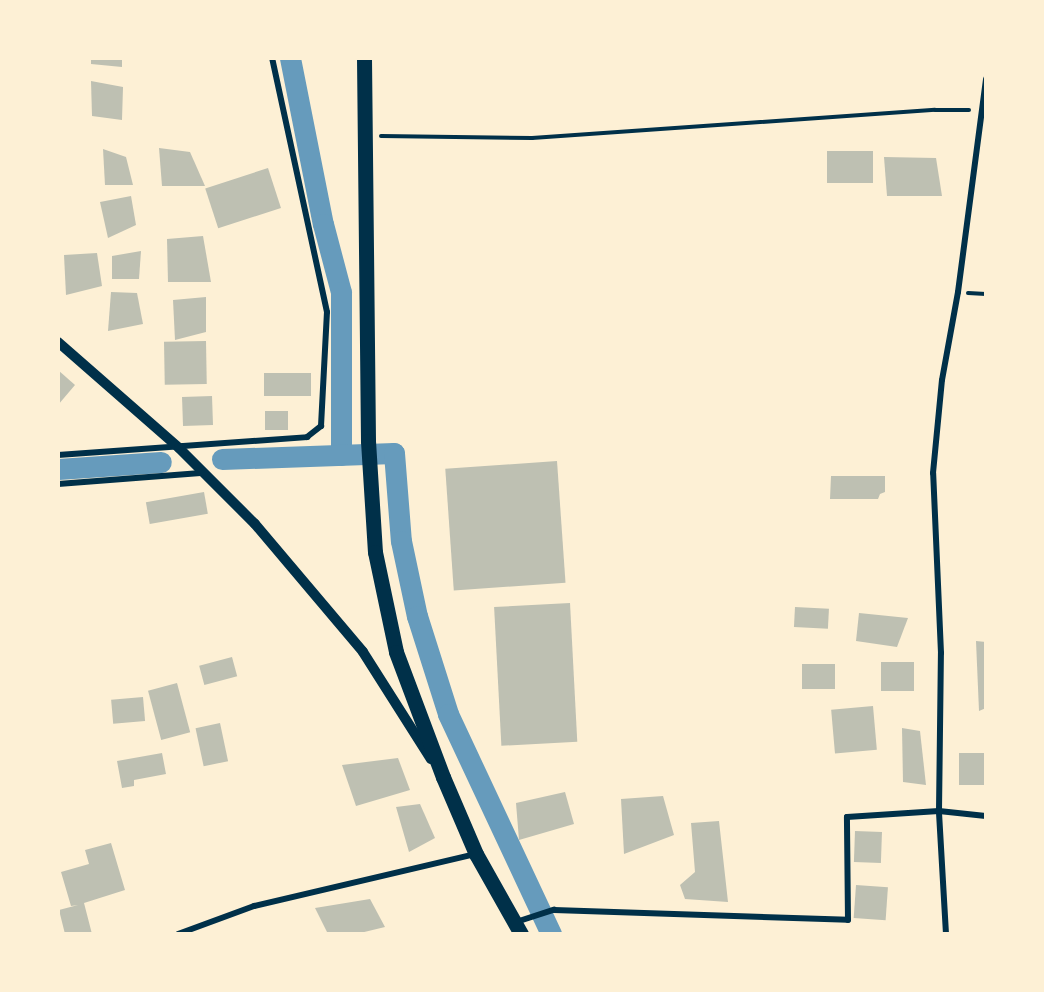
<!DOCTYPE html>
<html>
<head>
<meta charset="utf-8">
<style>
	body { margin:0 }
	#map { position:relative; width:1044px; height:992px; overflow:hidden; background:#fdf0d5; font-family:Manrope,sans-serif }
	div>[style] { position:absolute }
	.canal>* { height:21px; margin:-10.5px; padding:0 10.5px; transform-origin:10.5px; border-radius:10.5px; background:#669bbc }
	.building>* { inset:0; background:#bec0b2; transform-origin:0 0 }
	.path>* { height:4px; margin:-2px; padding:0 2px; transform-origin:2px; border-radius:2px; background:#003049 }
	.minor>* { height:6px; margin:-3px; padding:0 3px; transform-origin:3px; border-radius:3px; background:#003049 }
	.tertiary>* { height:10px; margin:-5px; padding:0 5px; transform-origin:5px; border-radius:5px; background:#003049 }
	.trunk>* { height:15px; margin:-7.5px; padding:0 7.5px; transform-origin:7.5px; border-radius:7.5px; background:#003049 }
	span { translate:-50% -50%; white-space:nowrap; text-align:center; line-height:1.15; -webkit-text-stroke:6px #fdf0d5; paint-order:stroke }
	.frame { position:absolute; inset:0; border:60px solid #fdf0d5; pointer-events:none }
</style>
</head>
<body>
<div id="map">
	<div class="canal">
		<i style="left:290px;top:58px;width:169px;rotate:78.8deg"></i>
		<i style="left:323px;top:224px;width:70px;rotate:75.2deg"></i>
		<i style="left:341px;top:292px;width:163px;rotate:90deg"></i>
		<i style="left:222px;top:459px;width:172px;rotate:-2deg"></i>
		<i style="left:394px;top:453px;width:88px;rotate:85.5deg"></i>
		<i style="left:401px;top:541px;width:77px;rotate:78deg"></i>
		<i style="left:417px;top:616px;width:103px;rotate:72.4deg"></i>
		<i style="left:448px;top:714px;width:243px;rotate:64.9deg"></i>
		<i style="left:58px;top:469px;width:103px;rotate:-3.9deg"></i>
	</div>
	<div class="building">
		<i style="clip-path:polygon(91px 58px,122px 58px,122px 67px,91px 64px)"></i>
		<i style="clip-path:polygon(91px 81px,123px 87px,122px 120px,92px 116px)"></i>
		<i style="clip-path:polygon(159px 148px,190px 152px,205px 186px,162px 186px)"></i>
		<i style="clip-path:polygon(103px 149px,126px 157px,133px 185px,105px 185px)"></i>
		<i style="left:827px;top:151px;width:46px;height:32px"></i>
		<i style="clip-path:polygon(884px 157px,936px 158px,942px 196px,887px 196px)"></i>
		<i style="left:268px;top:168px;width:42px;height:66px;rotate:72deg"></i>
		<i style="clip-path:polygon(131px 196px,136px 225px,108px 238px,100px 202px)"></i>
		<i style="clip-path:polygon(203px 236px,211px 282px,168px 282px,167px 239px)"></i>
		<i style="clip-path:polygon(141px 251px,139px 279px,112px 279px,112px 256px)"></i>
		<i style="clip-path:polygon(97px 253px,102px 286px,66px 295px,64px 255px)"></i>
		<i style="clip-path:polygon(111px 292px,137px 293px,143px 324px,108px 331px)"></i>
		<i style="clip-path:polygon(206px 297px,206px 332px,175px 340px,173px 300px)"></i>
		<i style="left:206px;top:341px;width:43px;height:42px;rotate:89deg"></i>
		<i style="clip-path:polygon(58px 370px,75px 385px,58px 405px)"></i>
		<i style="left:311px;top:373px;width:23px;height:47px;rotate:90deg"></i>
		<i style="left:212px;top:396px;width:29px;height:30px;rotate:88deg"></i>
		<i style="left:265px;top:411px;width:23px;height:19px"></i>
		<i style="left:557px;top:461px;width:122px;height:112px;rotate:86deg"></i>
		<i style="clip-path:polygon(831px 476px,885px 476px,885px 492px,880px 494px,878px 499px,830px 499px)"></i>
		<i style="left:204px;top:492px;width:22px;height:59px;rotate:80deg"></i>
		<i style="left:570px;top:603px;width:139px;height:76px;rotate:87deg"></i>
		<i style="left:795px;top:607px;width:34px;height:20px;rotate:3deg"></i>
		<i style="clip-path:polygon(859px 613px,908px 618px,897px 647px,856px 641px)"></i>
		<i style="clip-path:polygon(976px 641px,986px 642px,986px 708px,979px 711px)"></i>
		<i style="left:232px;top:657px;width:20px;height:34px;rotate:75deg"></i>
		<i style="left:881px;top:662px;width:33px;height:29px"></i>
		<i style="left:802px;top:664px;width:33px;height:25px"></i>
		<i style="left:177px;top:683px;width:51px;height:30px;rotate:75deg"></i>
		<i style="left:143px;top:697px;width:24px;height:32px;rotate:85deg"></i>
		<i style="left:873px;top:706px;width:44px;height:42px;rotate:85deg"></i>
		<i style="left:220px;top:723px;width:39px;height:25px;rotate:78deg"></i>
		<i style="clip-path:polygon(902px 728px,920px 731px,926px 785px,903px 782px)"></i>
		<i style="clip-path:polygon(162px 753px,166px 774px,134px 780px,134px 786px,122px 788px,117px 761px)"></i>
		<i style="left:986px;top:753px;width:32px;height:27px;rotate:90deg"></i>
		<i style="clip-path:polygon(398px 758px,410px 790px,356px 806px,342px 765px)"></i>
		<i style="clip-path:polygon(565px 792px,574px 824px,519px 840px,516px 803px)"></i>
		<i style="clip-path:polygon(663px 796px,674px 835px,624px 854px,621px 799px)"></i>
		<i style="clip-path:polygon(420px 804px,435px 838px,409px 852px,396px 807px)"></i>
		<i style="clip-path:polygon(719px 821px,728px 902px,685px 899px,680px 885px,695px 872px,691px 823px)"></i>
		<i style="left:855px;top:831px;width:27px;height:31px;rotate:2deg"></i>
		<i style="clip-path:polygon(111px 843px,125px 890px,84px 903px,92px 934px,65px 934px,59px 910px,78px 905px,71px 906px,61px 872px,89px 864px,85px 850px)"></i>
		<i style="left:856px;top:885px;width:32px;height:33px;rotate:4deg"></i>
		<i style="clip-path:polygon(370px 899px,385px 927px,356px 934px,328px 934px,315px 908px)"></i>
	</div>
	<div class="path">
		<i style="left:381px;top:136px;width:151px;rotate:0.8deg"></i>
		<i style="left:532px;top:138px;width:404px;rotate:-4deg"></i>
		<i style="left:935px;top:110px;width:34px"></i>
		<i style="left:968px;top:293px;width:18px;rotate:3deg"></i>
	</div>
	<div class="minor">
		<i style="left:58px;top:455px;width:250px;rotate:-4.1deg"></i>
		<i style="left:307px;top:437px;width:18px;rotate:-38deg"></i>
		<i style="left:321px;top:426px;width:114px;rotate:-87deg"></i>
		<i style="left:327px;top:312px;width:260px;rotate:-102.2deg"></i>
		<i style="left:58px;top:484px;width:143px;rotate:-4.4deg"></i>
		<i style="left:516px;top:922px;width:40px;rotate:-18deg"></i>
		<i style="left:554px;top:910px;width:294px;rotate:1.9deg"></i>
		<i style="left:848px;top:920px;width:103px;rotate:-90.6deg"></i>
		<i style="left:847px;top:817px;width:92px;rotate:-3.7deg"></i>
		<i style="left:939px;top:811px;width:47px;rotate:6.1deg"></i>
		<i style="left:178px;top:934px;width:81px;rotate:-20.2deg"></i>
		<i style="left:254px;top:906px;width:228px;rotate:-13.2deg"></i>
		<i style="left:946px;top:934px;width:123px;rotate:-93.3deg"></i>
		<i style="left:939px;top:811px;width:158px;rotate:-89.3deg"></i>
		<i style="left:941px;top:653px;width:180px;rotate:-92.5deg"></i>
		<i style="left:933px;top:473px;width:93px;rotate:-84.5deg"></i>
		<i style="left:942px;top:380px;width:89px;rotate:-79.7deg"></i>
		<i style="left:958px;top:292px;width:215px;rotate:-82.5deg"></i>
	</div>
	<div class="tertiary">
		<i style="left:58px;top:342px;width:161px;rotate:41.2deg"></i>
		<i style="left:179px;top:448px;width:107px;rotate:45deg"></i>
		<i style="left:255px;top:524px;width:167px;rotate:49.8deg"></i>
		<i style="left:363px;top:652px;width:127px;rotate:57.6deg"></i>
	</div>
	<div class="trunk">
		<i style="left:364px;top:58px;width:383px;rotate:89.4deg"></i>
		<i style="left:368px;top:441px;width:111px;rotate:86.4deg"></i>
		<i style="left:375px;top:552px;width:102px;rotate:78.1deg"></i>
		<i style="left:396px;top:652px;width:134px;rotate:69.4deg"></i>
		<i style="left:443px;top:777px;width:84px;rotate:66.8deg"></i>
		<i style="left:476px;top:854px;width:92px;rotate:60.6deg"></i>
	</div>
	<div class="frame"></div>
</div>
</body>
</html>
